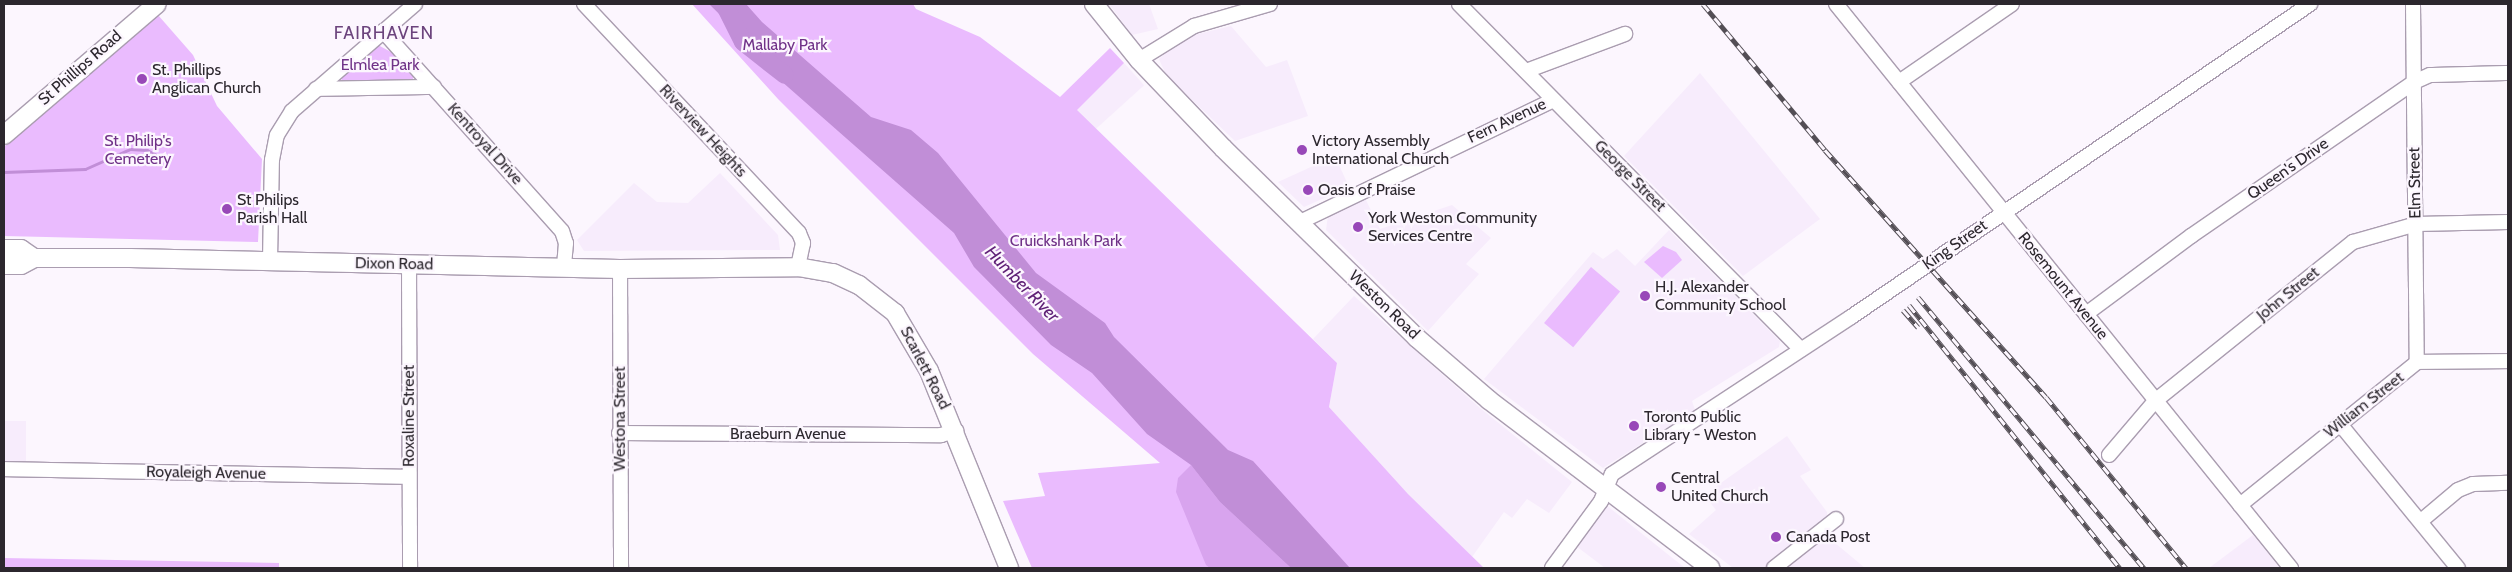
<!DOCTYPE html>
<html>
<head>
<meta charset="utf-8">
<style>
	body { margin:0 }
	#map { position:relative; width:2512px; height:572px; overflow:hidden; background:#fcf6fe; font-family:Cabin,sans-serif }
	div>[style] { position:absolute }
	.built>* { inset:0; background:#f7ecfc; transform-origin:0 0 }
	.green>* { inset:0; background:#eabbfe; transform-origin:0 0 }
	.forest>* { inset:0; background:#d8a4ee }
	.water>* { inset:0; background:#c18ed7 }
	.stream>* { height:3px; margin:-1.5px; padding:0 1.5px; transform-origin:1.5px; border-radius:1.5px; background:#c18ed7 }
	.river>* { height:18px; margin:-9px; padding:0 9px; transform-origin:9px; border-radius:9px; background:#c18ed7 }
	.roads { filter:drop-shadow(1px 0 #aa9db0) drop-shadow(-1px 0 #aa9db0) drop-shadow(0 1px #aa9db0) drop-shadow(0 -1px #aa9db0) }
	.minor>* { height:14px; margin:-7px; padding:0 7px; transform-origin:7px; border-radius:7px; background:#fff }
	.major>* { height:18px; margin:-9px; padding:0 9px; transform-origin:9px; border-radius:9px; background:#fff }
	.rail>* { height:5px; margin-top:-2.5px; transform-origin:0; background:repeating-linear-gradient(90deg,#fcf6fe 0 9px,#534e55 0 18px); box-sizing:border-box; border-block:1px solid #534e55 }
	.dots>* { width:14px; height:14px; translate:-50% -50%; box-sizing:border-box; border:2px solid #fcf6fe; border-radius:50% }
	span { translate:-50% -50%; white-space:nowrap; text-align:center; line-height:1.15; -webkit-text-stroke:4.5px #fcf6fe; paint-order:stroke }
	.park-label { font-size:16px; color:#703288 }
	.street-label { font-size:16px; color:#2c272e }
	.poi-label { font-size:16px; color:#2c272e }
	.left { translate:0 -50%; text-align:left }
	.neighbourhood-label { font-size:18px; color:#6c447d; letter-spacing:1px }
	.water-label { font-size:18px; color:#602277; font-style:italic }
	.frame { position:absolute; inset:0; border:5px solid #2c272e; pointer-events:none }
</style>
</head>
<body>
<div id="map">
	<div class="built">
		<i style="clip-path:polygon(1109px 4px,1149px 4px,1158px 29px,1132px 35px)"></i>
		<i style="clip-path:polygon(1231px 26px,1266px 67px,1287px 60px,1308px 116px,1235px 141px,1166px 75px,1159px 59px,1181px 38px)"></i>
		<i style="left:1124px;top:63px;width:30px;height:67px;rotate:48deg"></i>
		<i style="clip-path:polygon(1700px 73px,1820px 219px,1743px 276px,1624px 156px)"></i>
		<i style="clip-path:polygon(1335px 156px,1349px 187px,1304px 207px,1278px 182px)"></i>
		<i style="clip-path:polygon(720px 173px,778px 235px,780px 250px,584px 251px,577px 240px,634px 183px,657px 202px,688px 203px)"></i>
		<i style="clip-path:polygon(1365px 198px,1380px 229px,1452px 205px,1491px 238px,1466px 264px,1479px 274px,1428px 331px,1326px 230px,1328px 215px)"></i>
		<i style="clip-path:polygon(1669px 230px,1780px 341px,1779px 347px,1692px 401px,1695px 410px,1603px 468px,1484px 379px,1593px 252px,1603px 259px,1617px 249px,1635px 266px)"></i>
		<i style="clip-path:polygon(1354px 296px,1480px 408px,1572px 482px,1549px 513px,1527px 499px,1512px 518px,1504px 512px,1472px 557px,1408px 494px,1329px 407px,1337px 363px,1313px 339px)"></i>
		<i style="left:4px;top:421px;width:22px;height:41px"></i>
		<i style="clip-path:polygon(1787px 436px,1811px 470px,1800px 476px,1827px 512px,1828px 537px,1865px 568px,1733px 568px,1689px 534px,1716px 510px,1706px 497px,1718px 485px)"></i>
		<i style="clip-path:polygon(1606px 505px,1685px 568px,1605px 568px,1576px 546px)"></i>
		<i style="clip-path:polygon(2253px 535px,2280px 568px,2209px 568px)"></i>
	</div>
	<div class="green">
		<i style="clip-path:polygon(692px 4px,913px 4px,916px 9px,980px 37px,1060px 97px,1110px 48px,1124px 63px,1077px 110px,1337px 363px,1329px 407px,1408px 494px,1484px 568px,1032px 568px,1003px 501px,1045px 496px,1038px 473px,1160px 463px,1033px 354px,778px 99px)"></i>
		<i style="clip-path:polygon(158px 15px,193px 55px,217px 106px,262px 159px,258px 242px,4px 236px,4px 147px)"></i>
		<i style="clip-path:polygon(378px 45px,391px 52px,413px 75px,413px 81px,342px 80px,341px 77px)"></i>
		<i style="clip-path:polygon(1663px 246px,1676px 252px,1682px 260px,1662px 278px,1644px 262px)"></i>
		<i style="left:1591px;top:267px;width:38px;height:73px;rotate:40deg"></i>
		<i style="clip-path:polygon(4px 558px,279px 563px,279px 568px,4px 568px)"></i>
	</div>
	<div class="forest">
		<i style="clip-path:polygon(1191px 465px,1220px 502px,1291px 568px,1210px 568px,1206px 565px,1176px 492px,1178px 478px)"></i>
	</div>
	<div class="water">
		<i style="clip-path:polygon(709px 4px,746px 4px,762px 22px,871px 117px,911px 130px,938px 153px,1036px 273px,1105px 323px,1114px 337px,1228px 450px,1253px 461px,1350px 568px,1291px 568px,1220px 502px,1191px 465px,1147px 434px,1092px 373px,1051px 345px,974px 267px,954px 233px,780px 80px,762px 56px)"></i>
	</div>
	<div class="stream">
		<i style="left:4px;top:172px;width:81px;rotate:-2.1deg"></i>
		<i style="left:85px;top:169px;width:49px;rotate:-24deg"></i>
		<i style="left:130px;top:149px;width:17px;rotate:3deg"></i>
		<i style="left:147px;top:150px;width:13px;rotate:29deg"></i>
	</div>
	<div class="river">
		<i style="left:724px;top:4px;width:42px;rotate:63.4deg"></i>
		<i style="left:743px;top:42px;width:53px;rotate:38.2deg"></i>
	</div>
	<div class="roads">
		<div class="minor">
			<i style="left:584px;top:4px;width:314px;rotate:46.8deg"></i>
			<i style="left:799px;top:233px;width:11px;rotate:68deg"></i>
			<i style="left:803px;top:243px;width:25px;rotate:102deg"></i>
			<i style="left:1459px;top:4px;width:486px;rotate:45.3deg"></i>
			<i style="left:1836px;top:4px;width:725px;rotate:51.11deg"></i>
			<i style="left:2413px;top:4px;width:358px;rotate:89.4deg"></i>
			<i style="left:383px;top:31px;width:268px;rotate:48.2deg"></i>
			<i style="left:562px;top:231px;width:13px;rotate:72deg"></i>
			<i style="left:566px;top:243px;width:23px;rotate:95deg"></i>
			<i style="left:1139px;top:60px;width:65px;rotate:-31.7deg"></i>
			<i style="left:1194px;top:26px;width:79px;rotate:-16.1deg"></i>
			<i style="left:1526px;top:71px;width:106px;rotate:-20.5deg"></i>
			<i style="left:1899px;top:82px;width:137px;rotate:-34.6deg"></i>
			<i style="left:316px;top:89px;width:118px;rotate:-1deg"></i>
			<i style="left:1300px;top:222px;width:281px;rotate:-25.7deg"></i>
			<i style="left:270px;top:260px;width:100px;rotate:-88.9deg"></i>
			<i style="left:272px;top:160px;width:25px;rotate:-79deg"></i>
			<i style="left:277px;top:135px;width:28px;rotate:-58deg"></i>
			<i style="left:292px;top:111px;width:163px;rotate:-41deg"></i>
			<i style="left:409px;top:264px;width:304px;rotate:89.8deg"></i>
			<i style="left:620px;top:269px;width:299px;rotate:89.8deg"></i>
			<i style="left:2086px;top:314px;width:131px;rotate:-36.6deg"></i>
			<i style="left:2191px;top:236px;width:271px;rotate:-34.6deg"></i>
			<i style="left:2414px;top:82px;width:17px;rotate:-24deg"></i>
			<i style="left:2430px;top:75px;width:78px;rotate:-1.5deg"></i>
			<i style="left:2340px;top:424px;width:186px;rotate:50.7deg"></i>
			<i style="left:619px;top:433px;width:322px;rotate:0.4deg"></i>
			<i style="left:941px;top:435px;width:16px;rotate:-15deg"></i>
			<i style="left:2109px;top:455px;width:71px;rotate:-49.6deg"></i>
			<i style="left:2155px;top:401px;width:254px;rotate:-38.8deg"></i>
			<i style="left:2353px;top:242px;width:66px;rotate:-15.9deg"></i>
			<i style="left:2416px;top:224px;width:92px;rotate:-1.2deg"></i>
			<i style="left:4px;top:469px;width:404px;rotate:1.1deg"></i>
			<i style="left:2240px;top:505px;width:228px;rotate:-38.9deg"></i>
			<i style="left:2417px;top:362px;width:91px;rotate:-0.6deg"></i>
			<i style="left:2421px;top:521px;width:48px;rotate:-40deg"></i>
			<i style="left:2458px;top:490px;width:16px;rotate:-22deg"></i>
			<i style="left:2473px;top:484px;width:35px;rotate:-2deg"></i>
			<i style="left:1552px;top:568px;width:83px;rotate:-53.8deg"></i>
			<i style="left:1601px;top:501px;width:29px;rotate:-68deg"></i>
			<i style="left:1612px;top:474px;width:286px;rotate:-33.3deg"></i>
			<i style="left:1851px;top:317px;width:556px;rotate:-34.29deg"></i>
			<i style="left:1774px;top:568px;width:79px;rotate:-38.3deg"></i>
		</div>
		<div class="major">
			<i style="left:1094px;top:4px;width:72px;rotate:51.2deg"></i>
			<i style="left:1139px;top:60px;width:122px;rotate:46.3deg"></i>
			<i style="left:1223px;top:148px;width:272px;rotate:44.4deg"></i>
			<i style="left:1417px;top:338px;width:95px;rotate:40.7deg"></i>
			<i style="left:1489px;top:400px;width:278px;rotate:37.2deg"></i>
			<i style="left:4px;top:135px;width:201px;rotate:-40.6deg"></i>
			<i style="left:4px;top:249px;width:17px"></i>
			<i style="left:21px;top:249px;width:16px;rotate:35deg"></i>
			<i style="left:4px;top:265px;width:17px"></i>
			<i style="left:21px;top:265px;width:15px;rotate:-28deg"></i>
			<i style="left:34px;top:258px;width:96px"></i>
			<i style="left:130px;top:258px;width:490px;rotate:1.3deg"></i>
			<i style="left:620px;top:269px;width:178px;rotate:-0.6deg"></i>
			<i style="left:798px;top:267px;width:36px;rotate:10deg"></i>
			<i style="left:833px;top:273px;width:29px;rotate:25deg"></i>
			<i style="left:859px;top:285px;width:46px;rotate:37.9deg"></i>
			<i style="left:895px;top:313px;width:67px;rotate:59.6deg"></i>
			<i style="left:929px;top:371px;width:213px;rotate:67.9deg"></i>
		</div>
	</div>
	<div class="rail">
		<i style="left:1703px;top:4px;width:190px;rotate:50.1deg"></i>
		<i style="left:1825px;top:150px;width:331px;rotate:48.2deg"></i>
		<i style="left:2046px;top:397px;width:221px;rotate:50.7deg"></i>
		<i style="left:1918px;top:297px;width:353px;rotate:50.2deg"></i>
		<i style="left:1909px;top:305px;width:337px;rotate:51.3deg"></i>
		<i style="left:1903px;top:310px;width:23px;rotate:49deg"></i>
	</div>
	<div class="dots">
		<i style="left:142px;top:79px;background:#9848b8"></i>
		<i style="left:1302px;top:150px;background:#9848b8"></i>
		<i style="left:1308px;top:190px;background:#9848b8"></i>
		<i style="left:227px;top:209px;background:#9848b8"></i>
		<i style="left:1358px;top:227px;background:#9848b8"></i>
		<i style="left:1645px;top:296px;background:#9848b8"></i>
		<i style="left:1634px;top:426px;background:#9848b8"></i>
		<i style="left:1661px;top:487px;background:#9848b8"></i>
		<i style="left:1776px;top:537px;background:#9848b8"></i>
	</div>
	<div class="park-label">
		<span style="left:785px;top:45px">Mallaby Park</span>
		<span style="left:380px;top:65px">Elmlea Park</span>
		<span style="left:138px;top:150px">St. Philip's<br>Cemetery</span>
		<span style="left:1066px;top:241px">Cruickshank Park</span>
	</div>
	<div class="street-label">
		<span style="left:80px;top:68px;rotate:-41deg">St Phillips Road</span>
		<span style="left:1507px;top:121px;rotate:-25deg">Fern Avenue</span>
		<span style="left:703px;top:131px;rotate:47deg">Riverview Heights</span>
		<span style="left:485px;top:144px;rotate:48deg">Kentroyal Drive</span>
		<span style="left:2288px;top:169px;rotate:-35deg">Queen's Drive</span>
		<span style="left:1630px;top:176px;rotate:45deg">George Street</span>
		<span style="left:2415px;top:183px;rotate:-91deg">Elm Street</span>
		<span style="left:1955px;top:245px;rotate:-35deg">King Street</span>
		<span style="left:394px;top:264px;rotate:1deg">Dixon Road</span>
		<span style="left:2063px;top:286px;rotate:51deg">Rosemount Avenue</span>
		<span style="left:2288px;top:294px;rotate:-39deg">John Street</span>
		<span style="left:1384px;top:305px;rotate:44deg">Weston Road</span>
		<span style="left:925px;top:368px;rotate:63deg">Scarlett Road</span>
		<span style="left:2364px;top:405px;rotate:-38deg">William Street</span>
		<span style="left:409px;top:416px;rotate:-90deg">Roxaline Street</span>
		<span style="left:620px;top:419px;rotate:-90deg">Westona Street</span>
		<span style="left:788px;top:434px">Braeburn Avenue</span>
		<span style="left:206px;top:473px;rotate:1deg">Royaleigh Avenue</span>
	</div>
	<div class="poi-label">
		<span class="left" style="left:152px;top:79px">St. Phillips<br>Anglican Church</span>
		<span class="left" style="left:1312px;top:150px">Victory Assembly<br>International Church</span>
		<span class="left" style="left:1318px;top:190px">Oasis of Praise</span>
		<span class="left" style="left:237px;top:209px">St Philips<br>Parish Hall</span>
		<span class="left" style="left:1368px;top:227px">York Weston Community<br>Services Centre</span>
		<span class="left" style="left:1655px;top:296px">H.J. Alexander<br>Community School</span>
		<span class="left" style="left:1644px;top:426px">Toronto Public<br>Library - Weston</span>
		<span class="left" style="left:1671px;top:487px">Central<br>United Church</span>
		<span class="left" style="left:1786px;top:537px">Canada Post</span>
	</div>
	<div class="neighbourhood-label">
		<span style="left:384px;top:33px">FAIRHAVEN</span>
	</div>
	<div class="water-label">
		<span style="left:1022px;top:284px;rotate:46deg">Humber River</span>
	</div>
	<div class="frame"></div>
</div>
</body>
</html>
